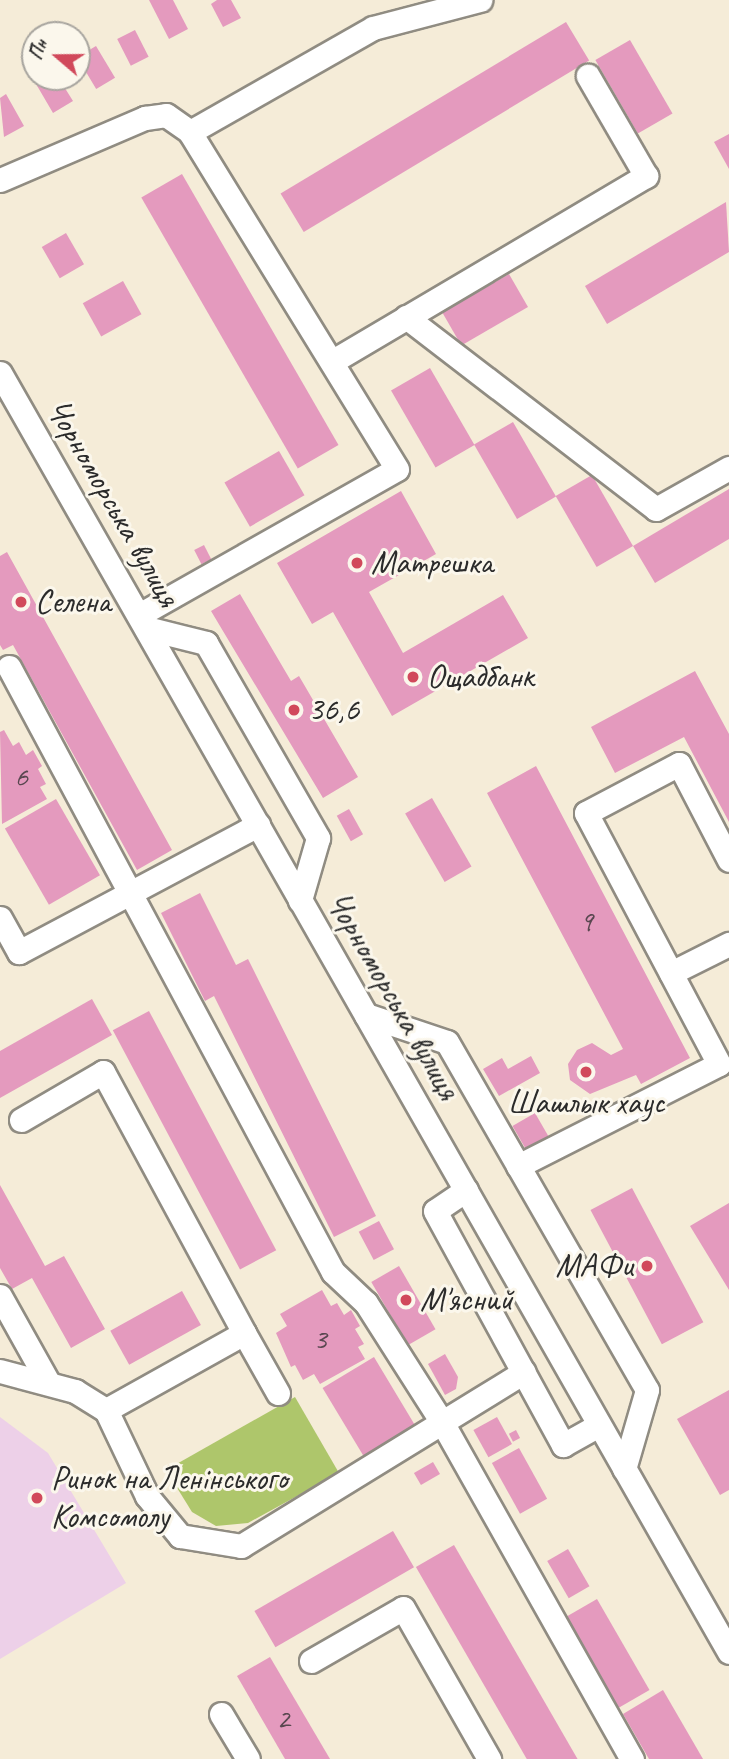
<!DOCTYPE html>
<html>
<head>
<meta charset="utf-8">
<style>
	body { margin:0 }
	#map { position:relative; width:729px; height:1759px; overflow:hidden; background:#f5ecd8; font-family:Caveat,sans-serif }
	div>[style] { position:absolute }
	.built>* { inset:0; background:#edd0e8 }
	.green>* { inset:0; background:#aec66b }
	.building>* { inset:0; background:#e49abe; transform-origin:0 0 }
	.roads { filter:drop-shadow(2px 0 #908c82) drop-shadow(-2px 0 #908c82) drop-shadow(0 2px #908c82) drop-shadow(0 -2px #908c82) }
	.minor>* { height:23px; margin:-11.5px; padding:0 11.5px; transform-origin:11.5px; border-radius:11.5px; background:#fff }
	.dots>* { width:19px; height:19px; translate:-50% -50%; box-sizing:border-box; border:4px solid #fbf7ec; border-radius:50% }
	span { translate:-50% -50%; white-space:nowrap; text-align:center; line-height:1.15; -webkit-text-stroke:6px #fbf7ec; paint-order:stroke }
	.number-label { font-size:30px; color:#594750 }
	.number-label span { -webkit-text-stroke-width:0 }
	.street-label { font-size:33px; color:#2b2b2b }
	.poi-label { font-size:33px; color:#2b2b2b }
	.left { translate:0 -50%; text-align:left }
	.right { translate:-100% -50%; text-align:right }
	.north { position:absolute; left:21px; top:21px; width:70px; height:70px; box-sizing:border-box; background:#fbf7ec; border:2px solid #a8a59f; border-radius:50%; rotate:290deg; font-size:19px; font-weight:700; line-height:28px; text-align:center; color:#2b2b2b }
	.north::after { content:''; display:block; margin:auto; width:24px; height:32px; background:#d1495b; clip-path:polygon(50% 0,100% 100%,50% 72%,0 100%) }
</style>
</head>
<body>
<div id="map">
	<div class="built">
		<i style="clip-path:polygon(0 1417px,48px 1453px,126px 1583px,0 1659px)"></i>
	</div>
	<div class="green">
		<i style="clip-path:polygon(295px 1397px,339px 1473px,248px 1523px,216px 1526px,192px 1512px,166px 1470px)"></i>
	</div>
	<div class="building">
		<i style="clip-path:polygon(149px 0,173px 0,188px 29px,169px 39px)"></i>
		<i style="clip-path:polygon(217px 0,231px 0,241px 18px,223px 27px,211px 4px)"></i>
		<i style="left:566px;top:22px;width:45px;height:333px;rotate:59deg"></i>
		<i style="left:135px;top:30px;width:30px;height:20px;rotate:63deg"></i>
		<i style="left:630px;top:40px;width:85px;height:40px;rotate:60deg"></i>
		<i style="left:96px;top:46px;width:37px;height:22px;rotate:59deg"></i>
		<i style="clip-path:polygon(35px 68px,35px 77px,58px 77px,73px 101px,53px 113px,29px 72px)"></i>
		<i style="clip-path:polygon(6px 94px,24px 126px,4px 137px,0 98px)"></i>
		<i style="clip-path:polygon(729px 134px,729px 169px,714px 142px)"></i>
		<i style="left:182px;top:174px;width:313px;height:47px;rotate:60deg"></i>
		<i style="clip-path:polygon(726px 202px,729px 252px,607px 324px,585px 286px)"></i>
		<i style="left:66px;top:233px;width:36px;height:28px;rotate:60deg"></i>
		<i style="left:509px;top:274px;width:38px;height:77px;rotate:60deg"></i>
		<i style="left:123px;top:281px;width:38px;height:46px;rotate:61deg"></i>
		<i style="left:430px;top:368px;width:89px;height:45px;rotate:60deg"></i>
		<i style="left:513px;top:422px;width:86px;height:45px;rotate:60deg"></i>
		<i style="left:279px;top:451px;width:51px;height:63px;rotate:60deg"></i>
		<i style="left:592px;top:475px;width:82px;height:42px;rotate:60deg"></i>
		<i style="clip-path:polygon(729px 489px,729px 539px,655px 583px,633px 546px)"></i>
		<i style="clip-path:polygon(401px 491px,436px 554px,369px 592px,403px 653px,503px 595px,528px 638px,392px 716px,333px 612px,312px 624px,277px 563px)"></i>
		<i style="left:204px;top:545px;width:16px;height:11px;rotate:63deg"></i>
		<i style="clip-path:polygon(7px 552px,172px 850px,137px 870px,13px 645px,3px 650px,0 645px,0 556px)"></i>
		<i style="clip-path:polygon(240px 594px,291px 681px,299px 676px,358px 777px,323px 798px,211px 611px)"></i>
		<i style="clip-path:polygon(695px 671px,729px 734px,729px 822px,684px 737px,615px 773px,591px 727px)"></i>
		<i style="clip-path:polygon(4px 730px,13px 746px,19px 742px,26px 755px,33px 750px,42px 766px,38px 769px,46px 784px,40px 787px,47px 799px,2px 824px,0 732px)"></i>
		<i style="clip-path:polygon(536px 766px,690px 1058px,641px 1084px,636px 1075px,590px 1094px,570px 1080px,568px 1064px,577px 1050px,592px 1043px,611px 1055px,623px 1049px,487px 793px)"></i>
		<i style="left:432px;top:798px;width:79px;height:31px;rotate:60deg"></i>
		<i style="left:56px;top:799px;width:88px;height:59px;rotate:60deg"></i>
		<i style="left:349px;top:809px;width:29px;height:14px;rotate:61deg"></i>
		<i style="clip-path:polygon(200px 893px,236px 965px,248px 959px,376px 1216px,334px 1237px,214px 996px,205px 1001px,161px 913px)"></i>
		<i style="clip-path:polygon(92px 999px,112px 1035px,0 1098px,0 1051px)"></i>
		<i style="left:149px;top:1011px;width:271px;height:41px;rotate:62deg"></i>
		<i style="clip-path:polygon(531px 1056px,540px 1073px,499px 1096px,483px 1069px,502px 1058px,508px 1069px)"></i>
		<i style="left:535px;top:1113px;width:30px;height:26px;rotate:60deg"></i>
		<i style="clip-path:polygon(0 1185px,45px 1266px,64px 1256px,105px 1329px,71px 1348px,32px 1278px,12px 1289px,0 1268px)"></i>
		<i style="left:632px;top:1188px;width:152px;height:47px;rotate:62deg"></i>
		<i style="clip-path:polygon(729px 1203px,729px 1290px,690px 1226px)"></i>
		<i style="left:379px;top:1221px;width:32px;height:23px;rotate:62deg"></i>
		<i style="left:399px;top:1266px;width:73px;height:32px;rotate:60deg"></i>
		<i style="clip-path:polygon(322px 1290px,331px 1306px,337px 1303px,344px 1315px,351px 1310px,360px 1326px,355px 1329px,364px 1344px,358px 1347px,365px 1359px,320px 1384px,314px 1374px,303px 1380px,295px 1365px,291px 1367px,276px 1333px,287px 1326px,280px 1314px)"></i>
		<i style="left:182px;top:1291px;width:39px;height:82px;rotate:61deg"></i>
		<i style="clip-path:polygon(445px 1354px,458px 1377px,456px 1389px,445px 1395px,428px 1364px)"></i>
		<i style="left:374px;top:1357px;width:86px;height:60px;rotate:59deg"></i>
		<i style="clip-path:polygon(729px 1390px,729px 1490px,720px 1495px,677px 1419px)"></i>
		<i style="left:497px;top:1417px;width:31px;height:27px;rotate:61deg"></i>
		<i style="left:516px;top:1430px;width:9px;height:8px;rotate:63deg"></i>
		<i style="left:519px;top:1448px;width:58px;height:31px;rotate:61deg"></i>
		<i style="left:433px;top:1462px;width:14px;height:22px;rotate:60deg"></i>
		<i style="left:393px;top:1531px;width:42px;height:160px;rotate:60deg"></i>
		<i style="left:454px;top:1545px;width:248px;height:44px;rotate:60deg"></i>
		<i style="left:568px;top:1549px;width:43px;height:24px;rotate:60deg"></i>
		<i style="left:597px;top:1599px;width:105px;height:36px;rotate:60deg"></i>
		<i style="clip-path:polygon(270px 1657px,330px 1759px,285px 1759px,237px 1676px)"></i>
		<i style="clip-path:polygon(663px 1690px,703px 1759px,649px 1759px,623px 1714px)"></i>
	</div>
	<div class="roads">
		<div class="minor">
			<i style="left:0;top:180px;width:158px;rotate:-23.2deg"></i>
			<i style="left:145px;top:118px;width:21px;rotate:-8deg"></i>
			<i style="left:166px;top:115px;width:29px;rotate:35deg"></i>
			<i style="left:190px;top:132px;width:210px;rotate:-29.6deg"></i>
			<i style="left:373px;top:28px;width:111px;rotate:-14.7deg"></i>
			<i style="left:406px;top:317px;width:315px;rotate:37.5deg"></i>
			<i style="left:656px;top:509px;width:84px;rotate:-29.3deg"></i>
			<i style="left:333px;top:361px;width:364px;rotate:-30.6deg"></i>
			<i style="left:646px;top:176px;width:116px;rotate:-120.1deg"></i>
			<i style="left:0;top:373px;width:1472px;rotate:60.32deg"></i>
			<i style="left:139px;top:615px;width:296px;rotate:-29.5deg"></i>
			<i style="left:397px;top:469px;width:395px;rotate:-121.6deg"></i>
			<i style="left:146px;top:628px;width:62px;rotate:14deg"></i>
			<i style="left:206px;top:643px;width:225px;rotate:60.1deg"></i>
			<i style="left:318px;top:838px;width:65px;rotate:106.2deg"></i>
			<i style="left:9px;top:667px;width:686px;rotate:61.83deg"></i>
			<i style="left:333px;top:1272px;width:45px;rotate:43.2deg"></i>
			<i style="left:366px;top:1303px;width:143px;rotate:57.5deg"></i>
			<i style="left:443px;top:1424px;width:385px;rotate:60.6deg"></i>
			<i style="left:0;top:918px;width:39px;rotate:61deg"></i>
			<i style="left:19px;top:952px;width:271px;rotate:-28deg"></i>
			<i style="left:671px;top:973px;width:65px;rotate:-26.6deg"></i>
			<i style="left:366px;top:1015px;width:85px;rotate:18.4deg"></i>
			<i style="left:447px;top:1042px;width:401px;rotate:60.1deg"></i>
			<i style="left:647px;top:1390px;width:82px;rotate:106.2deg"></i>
			<i style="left:21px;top:1120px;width:95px;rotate:-30.3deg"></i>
			<i style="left:103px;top:1072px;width:297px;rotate:61.6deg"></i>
			<i style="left:244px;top:1333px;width:158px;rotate:150.8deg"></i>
			<i style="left:518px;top:1166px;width:225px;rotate:-26.9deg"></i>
			<i style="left:719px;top:1064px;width:284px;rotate:-117.9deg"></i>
			<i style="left:586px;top:813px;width:105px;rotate:-27.8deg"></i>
			<i style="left:679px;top:764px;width:108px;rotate:62.5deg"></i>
			<i style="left:466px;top:1190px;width:37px;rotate:146deg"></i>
			<i style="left:435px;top:1211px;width:267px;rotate:61.3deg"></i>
			<i style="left:563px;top:1445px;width:41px;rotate:-29.1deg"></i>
			<i style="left:0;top:1296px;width:98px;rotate:60.8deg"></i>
			<i style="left:244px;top:1333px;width:69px;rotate:60.5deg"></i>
			<i style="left:0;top:1371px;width:78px;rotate:14.9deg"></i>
			<i style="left:75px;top:1391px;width:36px;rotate:32deg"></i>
			<i style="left:106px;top:1410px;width:95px;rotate:64.5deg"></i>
			<i style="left:147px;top:1496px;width:52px;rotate:50.5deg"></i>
			<i style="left:180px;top:1536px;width:62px;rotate:9.3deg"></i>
			<i style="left:241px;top:1546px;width:332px;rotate:-31.6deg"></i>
			<i style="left:311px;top:1661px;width:106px;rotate:-29.9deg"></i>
			<i style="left:403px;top:1608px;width:174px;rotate:60.3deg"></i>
			<i style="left:221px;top:1714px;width:52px;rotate:59deg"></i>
		</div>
	</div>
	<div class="dots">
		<i style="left:357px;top:563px;background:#d1495b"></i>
		<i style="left:21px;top:602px;background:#d1495b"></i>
		<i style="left:413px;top:677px;background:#d1495b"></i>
		<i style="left:294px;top:710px;background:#d1495b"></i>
		<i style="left:586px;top:1072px;background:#d1495b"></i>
		<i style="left:647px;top:1266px;background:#d1495b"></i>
		<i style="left:406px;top:1300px;background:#d1495b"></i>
		<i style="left:37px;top:1498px;background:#d1495b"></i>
	</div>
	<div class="number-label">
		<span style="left:21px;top:776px">6</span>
		<span style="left:586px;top:921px">9</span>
		<span style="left:320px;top:1338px">3</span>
		<span style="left:283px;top:1718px">2</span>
	</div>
	<div class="street-label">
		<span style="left:113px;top:503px;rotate:60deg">Чорноморська вулиця</span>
		<span style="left:393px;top:996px;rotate:60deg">Чорноморська вулиця</span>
	</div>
	<div class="poi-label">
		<span class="left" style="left:371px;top:563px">Матрешка</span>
		<span class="left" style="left:35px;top:602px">Селена</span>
		<span class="left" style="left:427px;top:677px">Ощадбанк</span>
		<span class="left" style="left:308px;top:710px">36,6</span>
		<span style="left:586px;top:1103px">Шашлык хаус</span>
		<span class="right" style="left:633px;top:1266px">МАФи</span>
		<span class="left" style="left:420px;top:1300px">М'ясний</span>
		<span class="left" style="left:51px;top:1498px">Ринок на Ленінського<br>Комсомолу</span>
	</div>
	<div class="north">Пн</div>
</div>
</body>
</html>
